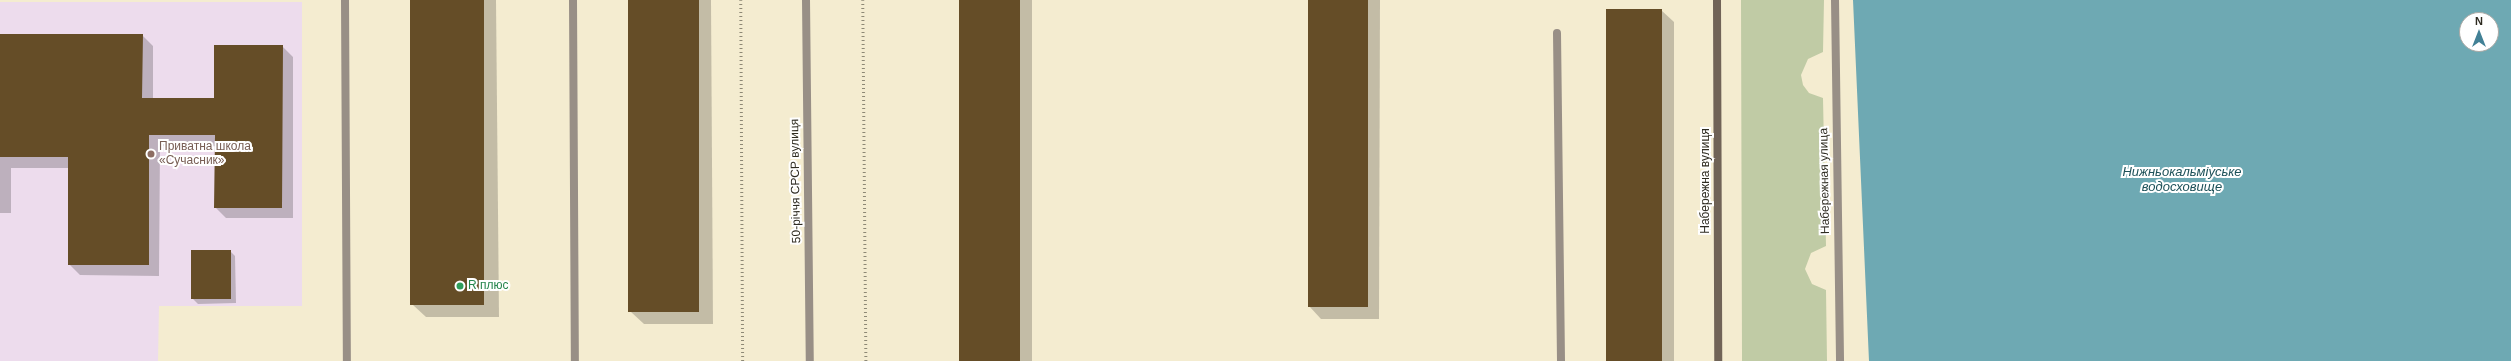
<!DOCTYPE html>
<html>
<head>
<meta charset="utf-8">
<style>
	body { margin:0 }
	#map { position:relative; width:2511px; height:361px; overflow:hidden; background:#f4ecd0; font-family:Helvetica,sans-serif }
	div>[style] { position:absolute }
	.education>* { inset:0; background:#eddced }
	.green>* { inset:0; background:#c0cba5 }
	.water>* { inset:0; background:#6ea9b3 }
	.shadow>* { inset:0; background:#0003; transform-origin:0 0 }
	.building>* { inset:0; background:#654d27; transform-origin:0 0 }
	.path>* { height:2.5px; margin-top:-1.25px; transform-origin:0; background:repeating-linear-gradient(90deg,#8d8875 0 1px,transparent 0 4px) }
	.service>* { height:8px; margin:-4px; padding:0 4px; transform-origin:4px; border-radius:4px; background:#988f86 }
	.pedestrian>* { height:8px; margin:-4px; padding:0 4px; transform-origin:4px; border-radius:4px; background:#988f86 }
	.tertiary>* { height:8px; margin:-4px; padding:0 4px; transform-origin:4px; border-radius:4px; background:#988f86 }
	.secondary>* { height:8px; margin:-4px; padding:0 4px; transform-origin:4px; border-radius:4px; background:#706357 }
	.dots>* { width:11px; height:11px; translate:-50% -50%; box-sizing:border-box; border:2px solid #fff; border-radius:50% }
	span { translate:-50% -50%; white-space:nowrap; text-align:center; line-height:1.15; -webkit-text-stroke:4px #fff; paint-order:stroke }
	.education-label { font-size:12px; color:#785e54 }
	.left { translate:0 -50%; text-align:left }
	.street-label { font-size:12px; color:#2e2b21 }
	.leisure-label { font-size:12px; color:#27864d }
	.water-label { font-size:13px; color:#1d5159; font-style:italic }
	.north { position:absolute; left:2459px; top:12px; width:40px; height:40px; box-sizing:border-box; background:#fff; border:1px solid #abaaa6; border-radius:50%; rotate:0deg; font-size:11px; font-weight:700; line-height:16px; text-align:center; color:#2e2b21 }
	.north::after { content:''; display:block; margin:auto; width:14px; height:18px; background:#428196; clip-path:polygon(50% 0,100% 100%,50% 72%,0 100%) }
</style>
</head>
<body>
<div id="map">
	<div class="education">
		<i style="clip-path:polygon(0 2px,302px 2px,302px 306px,159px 306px,158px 361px,0 361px)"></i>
	</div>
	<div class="green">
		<i style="clip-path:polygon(1741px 0,1824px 0,1823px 52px,1808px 59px,1801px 75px,1803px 85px,1809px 93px,1823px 98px,1826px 246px,1811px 253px,1805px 269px,1812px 284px,1826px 290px,1827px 361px,1742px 361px)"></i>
	</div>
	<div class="water">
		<i style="clip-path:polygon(evenodd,1853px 0,2511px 0,2511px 361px,1869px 361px,1853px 0,2467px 20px,2491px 20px,2491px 44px,2467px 44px,2467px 20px)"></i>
	</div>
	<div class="shadow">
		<i style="clip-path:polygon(411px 0,496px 0,499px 317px,426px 317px,413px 305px)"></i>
		<i style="clip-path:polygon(629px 0,711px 0,713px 324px,644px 324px,631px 312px)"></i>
		<i style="left:960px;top:0;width:72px;height:361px"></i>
		<i style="clip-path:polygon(1309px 0,1380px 0,1379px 319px,1321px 319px,1309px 306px)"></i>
		<i style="clip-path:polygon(1661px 10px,1674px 22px,1674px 361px,1608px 361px)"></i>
		<i style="clip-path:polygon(0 35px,142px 35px,153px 46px,153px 99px,215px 99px,282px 46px,293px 57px,293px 218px,226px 218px,215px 207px,216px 146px,160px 146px,159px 276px,80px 275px,69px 264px,69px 168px,11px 168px,11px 213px,0 213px)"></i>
		<i style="clip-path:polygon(230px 251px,235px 256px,236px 303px,198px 304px,193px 299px)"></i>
	</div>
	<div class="building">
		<i style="left:410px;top:0;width:74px;height:305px"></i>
		<i style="left:628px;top:0;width:71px;height:312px"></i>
		<i style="left:959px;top:0;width:61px;height:361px"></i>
		<i style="left:1308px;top:0;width:60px;height:307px"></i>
		<i style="left:1606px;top:9px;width:56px;height:352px"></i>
		<i style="clip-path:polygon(0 34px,143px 34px,142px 98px,214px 98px,214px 45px,283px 45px,282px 208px,214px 208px,215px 135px,149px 135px,149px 265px,68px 265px,68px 157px,0 157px)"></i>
		<i style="left:191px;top:250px;width:40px;height:49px"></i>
	</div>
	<div class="path">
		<i style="left:741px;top:0;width:361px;rotate:89.7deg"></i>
		<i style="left:863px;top:0;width:361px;rotate:89.5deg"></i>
	</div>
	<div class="service">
		<i style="left:345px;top:0;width:361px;rotate:89.7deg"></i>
		<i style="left:573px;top:0;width:361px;rotate:89.7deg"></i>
		<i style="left:1557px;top:33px;width:328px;rotate:89.3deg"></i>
	</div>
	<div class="pedestrian">
		<i style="left:1835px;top:0;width:361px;rotate:89.2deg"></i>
	</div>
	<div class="tertiary">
		<i style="left:806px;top:0;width:361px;rotate:89.4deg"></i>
	</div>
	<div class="secondary">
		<i style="left:1717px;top:0;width:361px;rotate:89.8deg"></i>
	</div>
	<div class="dots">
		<i style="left:151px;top:154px;background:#8d6e63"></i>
		<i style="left:460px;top:286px;background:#2e9e5b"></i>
	</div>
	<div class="education-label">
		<span class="left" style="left:159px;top:154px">Приватна школа<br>«Сучасник»</span>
	</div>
	<div class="street-label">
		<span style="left:796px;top:181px;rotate:-91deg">50-річчя СРСР вулиця</span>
		<span style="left:1706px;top:181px;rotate:-90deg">Набережна вулиця</span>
		<span style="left:1825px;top:181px;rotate:-91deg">Набережная улица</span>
	</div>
	<div class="leisure-label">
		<span class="left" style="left:468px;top:286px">R плюс</span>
	</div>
	<div class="water-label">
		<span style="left:2182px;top:180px">Нижньокальміуське<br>водосховище</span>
	</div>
	<div class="north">N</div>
</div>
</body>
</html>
